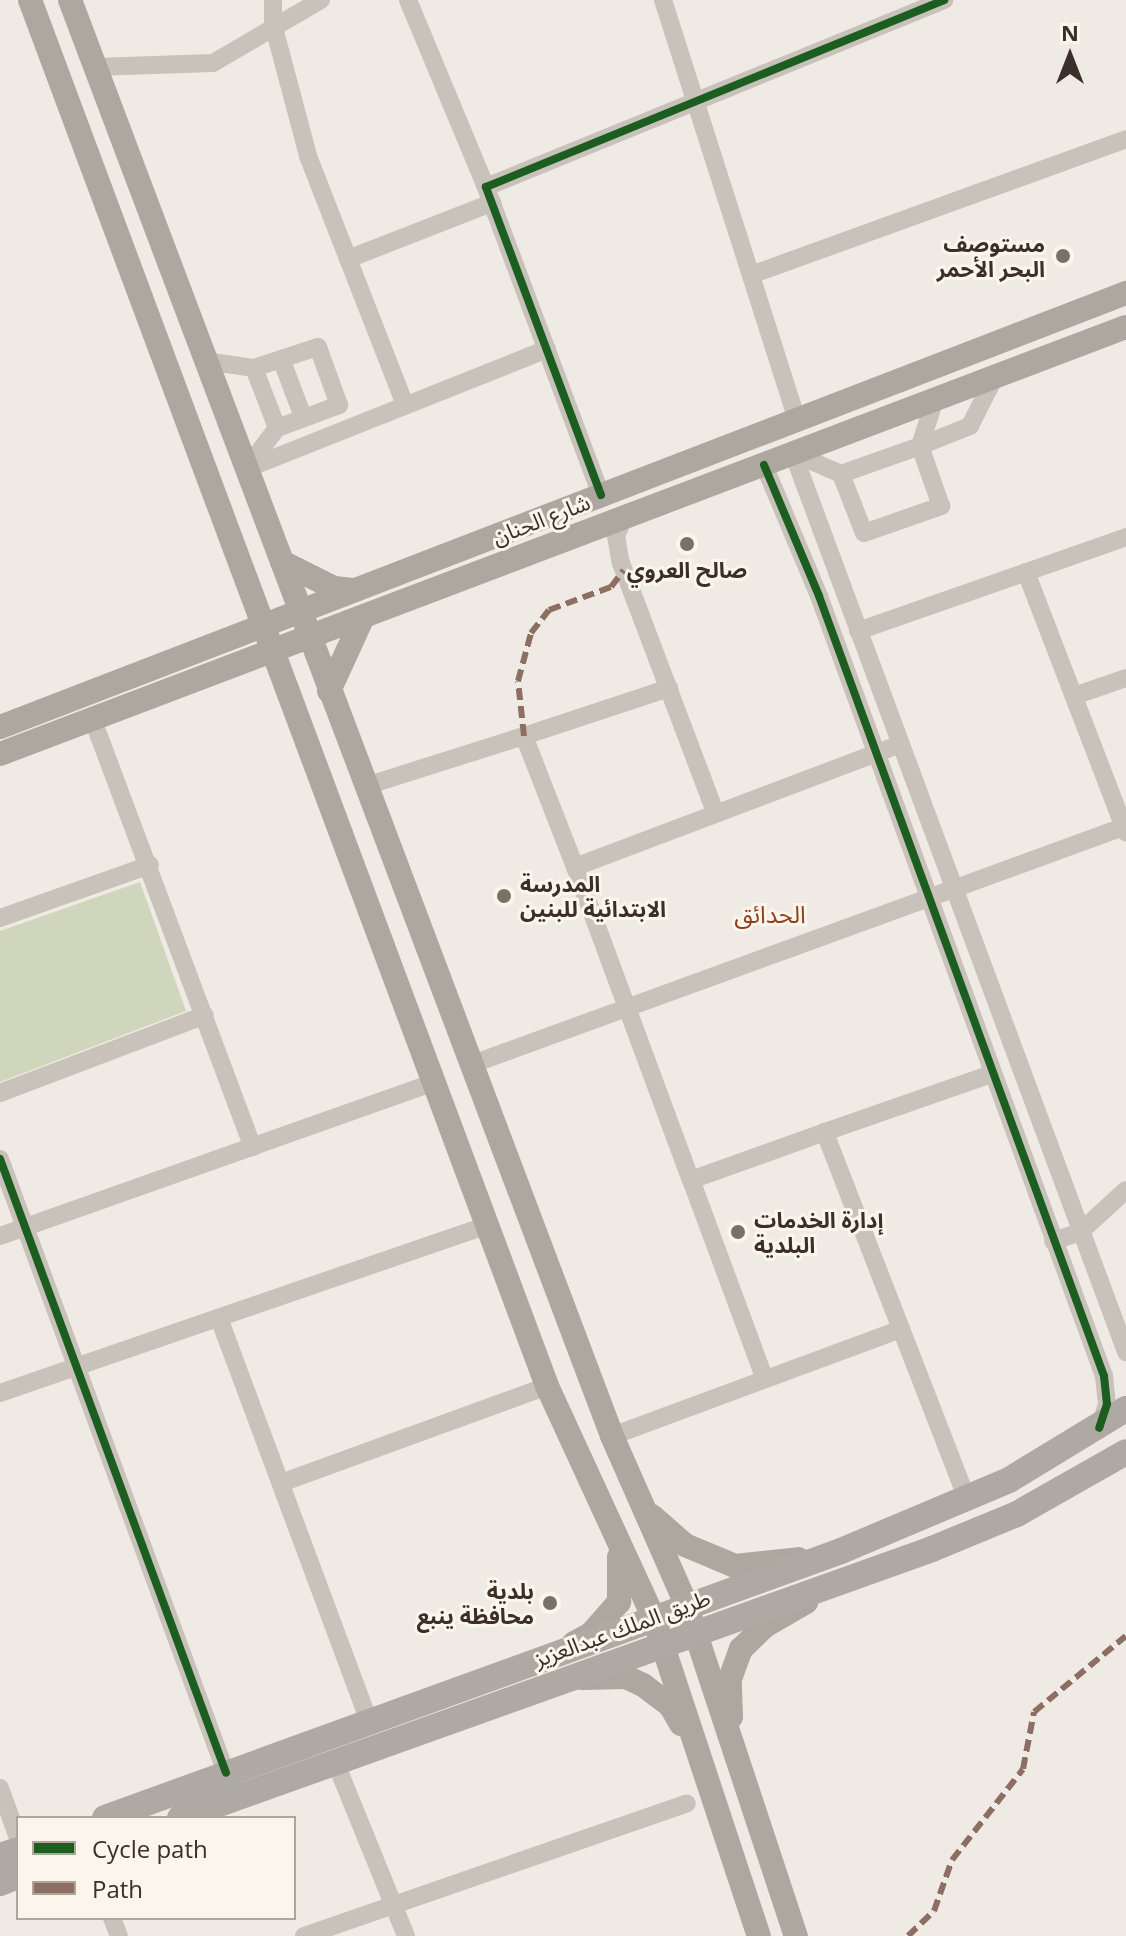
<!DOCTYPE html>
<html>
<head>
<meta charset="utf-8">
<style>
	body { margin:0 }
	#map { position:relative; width:1126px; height:1936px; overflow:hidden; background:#efeae3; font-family:"Open Sans","Noto Sans Arabic",sans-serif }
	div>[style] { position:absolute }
	.green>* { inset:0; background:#cfd6bc }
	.minor>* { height:18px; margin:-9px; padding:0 9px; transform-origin:9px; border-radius:9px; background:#c9c2bb }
	.major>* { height:24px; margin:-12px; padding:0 12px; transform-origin:12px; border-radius:12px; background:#aea7a0 }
	.highway>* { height:26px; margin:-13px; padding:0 13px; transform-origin:13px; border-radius:13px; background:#aea9a2 }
	.quiet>* { height:6px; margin-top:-3px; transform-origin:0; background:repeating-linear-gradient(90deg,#8d6e63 0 12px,transparent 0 18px) }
	.cycleway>* { height:8px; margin:-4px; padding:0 4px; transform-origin:4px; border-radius:4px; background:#1b5e20 }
	.dots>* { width:22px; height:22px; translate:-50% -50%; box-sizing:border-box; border:4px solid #fbf5eb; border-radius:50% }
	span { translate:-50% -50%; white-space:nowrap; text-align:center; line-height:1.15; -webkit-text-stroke:6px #fbf5eb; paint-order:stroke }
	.poi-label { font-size:22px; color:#3a2f29; font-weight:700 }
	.right { translate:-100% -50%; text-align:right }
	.left { translate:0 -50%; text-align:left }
	.street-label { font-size:22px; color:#3a2f29 }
	.neighbourhood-label { font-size:24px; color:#903f1b }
	.legend { position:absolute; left:16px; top:1816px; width:280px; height:104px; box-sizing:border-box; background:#fbf5eb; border:2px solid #aea69d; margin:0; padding:10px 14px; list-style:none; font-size:24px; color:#3a2f29 }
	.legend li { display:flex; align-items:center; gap:16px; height:40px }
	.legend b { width:40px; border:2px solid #aea69d }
	.north { position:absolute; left:1030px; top:16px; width:80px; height:80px; -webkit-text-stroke:6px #fbf5eb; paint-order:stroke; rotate:0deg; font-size:22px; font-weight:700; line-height:32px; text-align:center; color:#3a2f29 }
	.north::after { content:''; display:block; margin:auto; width:28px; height:36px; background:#3a2f29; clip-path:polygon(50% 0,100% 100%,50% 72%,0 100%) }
</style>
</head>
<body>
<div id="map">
	<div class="green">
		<i style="clip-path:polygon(140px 882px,186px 1011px,0 1082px,0 931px)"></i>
	</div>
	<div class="minor">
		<i style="left:273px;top:0;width:24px;rotate:90deg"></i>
		<i style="left:273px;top:24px;width:137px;rotate:75.1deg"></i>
		<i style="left:308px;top:156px;width:267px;rotate:68.7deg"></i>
		<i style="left:408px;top:0;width:203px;rotate:67.4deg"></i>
		<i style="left:663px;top:0;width:440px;rotate:72.3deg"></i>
		<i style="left:95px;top:67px;width:118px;rotate:-1.9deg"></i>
		<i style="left:213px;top:63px;width:125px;rotate:-30.3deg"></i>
		<i style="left:348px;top:259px;width:155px;rotate:-21.3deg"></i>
		<i style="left:751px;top:275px;width:399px;rotate:-19.9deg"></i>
		<i style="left:206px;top:361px;width:49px;rotate:8.3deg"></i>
		<i style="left:254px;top:368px;width:64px;rotate:69deg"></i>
		<i style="left:277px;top:428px;width:51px;rotate:127.1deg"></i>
		<i style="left:246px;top:469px;width:324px;rotate:-21.7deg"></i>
		<i style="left:282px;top:361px;width:60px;rotate:69.4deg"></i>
		<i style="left:254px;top:368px;width:67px;rotate:-18.2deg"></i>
		<i style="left:318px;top:347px;width:62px;rotate:70.1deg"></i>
		<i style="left:339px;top:405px;width:66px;rotate:159.6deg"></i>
		<i style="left:793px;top:453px;width:959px;rotate:69.67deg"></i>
		<i style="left:793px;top:453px;width:52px;rotate:23.6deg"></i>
		<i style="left:841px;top:474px;width:84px;rotate:-19.5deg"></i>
		<i style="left:920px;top:446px;width:54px;rotate:-21.8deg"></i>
		<i style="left:970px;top:426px;width:56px;rotate:-63.4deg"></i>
		<i style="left:764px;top:465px;width:142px;rotate:67.2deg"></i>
		<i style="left:819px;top:596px;width:830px;rotate:69.93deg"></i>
		<i style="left:1104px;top:1376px;width:28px;rotate:84deg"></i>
		<i style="left:1107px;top:1404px;width:24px;rotate:107deg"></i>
		<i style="left:841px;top:474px;width:63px;rotate:68.7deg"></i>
		<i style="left:864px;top:533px;width:82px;rotate:-19.3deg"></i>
		<i style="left:941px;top:506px;width:64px;rotate:-109.3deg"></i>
		<i style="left:920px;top:446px;width:49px;rotate:-72.3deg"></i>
		<i style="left:601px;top:495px;width:329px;rotate:-110.5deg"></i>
		<i style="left:486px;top:187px;width:495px;rotate:-22.2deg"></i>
		<i style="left:623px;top:519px;width:18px;rotate:112deg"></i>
		<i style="left:616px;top:536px;width:27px;rotate:80deg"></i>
		<i style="left:621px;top:563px;width:268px;rotate:69.3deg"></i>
		<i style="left:1026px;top:572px;width:279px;rotate:69deg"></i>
		<i style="left:858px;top:631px;width:284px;rotate:-19.3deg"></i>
		<i style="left:1074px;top:696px;width:55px;rotate:-19.1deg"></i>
		<i style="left:93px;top:720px;width:456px;rotate:69.5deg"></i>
		<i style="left:524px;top:736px;width:153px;rotate:-18.3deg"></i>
		<i style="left:366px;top:786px;width:166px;rotate:-17.6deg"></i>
		<i style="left:524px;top:736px;width:141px;rotate:68.7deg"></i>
		<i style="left:575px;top:867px;width:347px;rotate:-20.7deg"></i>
		<i style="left:575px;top:867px;width:334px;rotate:69.7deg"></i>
		<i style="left:0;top:918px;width:159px;rotate:-19.5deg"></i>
		<i style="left:470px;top:1065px;width:698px;rotate:-20.02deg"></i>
		<i style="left:0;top:1093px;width:219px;rotate:-20.8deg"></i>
		<i style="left:0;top:1159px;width:654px;rotate:69.79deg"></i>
		<i style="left:0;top:1236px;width:461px;rotate:-19.5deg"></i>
		<i style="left:1053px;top:1241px;width:28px;rotate:-18deg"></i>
		<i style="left:1080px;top:1232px;width:62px;rotate:-42.4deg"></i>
		<i style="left:219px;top:1318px;width:432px;rotate:69.6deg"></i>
		<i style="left:764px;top:1377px;width:210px;rotate:-110.3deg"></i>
		<i style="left:691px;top:1180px;width:142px;rotate:-19.7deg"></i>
		<i style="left:0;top:1393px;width:516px;rotate:-19deg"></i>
		<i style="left:612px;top:1436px;width:308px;rotate:-20.3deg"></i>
		<i style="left:281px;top:1483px;width:283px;rotate:-20deg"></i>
		<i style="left:967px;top:1499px;width:394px;rotate:-111.2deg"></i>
		<i style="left:825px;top:1132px;width:177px;rotate:-19.2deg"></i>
		<i style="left:337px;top:1766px;width:183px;rotate:67.9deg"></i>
		<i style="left:0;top:1788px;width:53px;rotate:70.2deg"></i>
		<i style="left:112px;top:1918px;width:19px;rotate:69deg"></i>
		<i style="left:304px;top:1936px;width:405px;rotate:-19.1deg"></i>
	</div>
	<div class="major">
		<i style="left:30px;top:0;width:1479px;rotate:69.54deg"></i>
		<i style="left:547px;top:1386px;width:253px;rotate:65.3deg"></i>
		<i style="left:653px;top:1616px;width:337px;rotate:71.7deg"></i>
		<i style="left:70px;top:0;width:1535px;rotate:69.32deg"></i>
		<i style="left:612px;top:1436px;width:184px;rotate:66.2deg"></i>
		<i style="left:686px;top:1604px;width:350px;rotate:71.7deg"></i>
		<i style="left:282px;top:562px;width:58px;rotate:26.6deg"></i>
		<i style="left:334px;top:588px;width:19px;rotate:6deg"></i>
		<i style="left:329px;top:691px;width:79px;rotate:-65.4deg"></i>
		<i style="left:0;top:727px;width:1207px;rotate:-21.08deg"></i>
		<i style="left:0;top:754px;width:1204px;rotate:-20.77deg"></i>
		<i style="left:652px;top:1516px;width:44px;rotate:41.3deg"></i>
		<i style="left:685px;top:1545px;width:54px;rotate:22.8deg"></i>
		<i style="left:735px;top:1566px;width:64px;rotate:-6.2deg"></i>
		<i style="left:574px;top:1643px;width:19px;rotate:-28deg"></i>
		<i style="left:591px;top:1634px;width:43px;rotate:-48.8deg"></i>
		<i style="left:619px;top:1602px;width:45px;rotate:-90deg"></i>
		<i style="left:582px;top:1678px;width:44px;rotate:-1.3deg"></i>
		<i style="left:626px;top:1677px;width:19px;rotate:25deg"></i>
		<i style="left:643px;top:1685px;width:34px;rotate:37deg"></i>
		<i style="left:670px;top:1705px;width:22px;rotate:60deg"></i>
		<i style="left:731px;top:1717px;width:38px;rotate:-92deg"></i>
		<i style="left:730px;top:1679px;width:32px;rotate:-70deg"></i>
		<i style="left:741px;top:1649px;width:33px;rotate:-44deg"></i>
		<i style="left:765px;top:1626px;width:48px;rotate:-30.3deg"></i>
	</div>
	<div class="highway">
		<i style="left:105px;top:1818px;width:783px;rotate:-19.94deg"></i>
		<i style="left:841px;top:1551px;width:182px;rotate:-22.9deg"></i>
		<i style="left:1009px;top:1480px;width:137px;rotate:-31.3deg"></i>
		<i style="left:180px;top:1818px;width:799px;rotate:-19.68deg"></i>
		<i style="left:932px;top:1549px;width:92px;rotate:-22.4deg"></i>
		<i style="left:1017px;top:1514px;width:125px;rotate:-29.6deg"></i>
		<i style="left:0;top:1856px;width:19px;rotate:-18deg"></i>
		<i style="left:0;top:1883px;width:19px;rotate:-21deg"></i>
	</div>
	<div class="quiet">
		<i style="left:524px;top:736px;width:55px;rotate:-96.2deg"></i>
		<i style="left:518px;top:681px;width:50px;rotate:-74.8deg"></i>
		<i style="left:531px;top:633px;width:29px;rotate:-52deg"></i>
		<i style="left:549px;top:610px;width:66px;rotate:-20.4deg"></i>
		<i style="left:611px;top:587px;width:21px;rotate:-53deg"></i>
		<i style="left:908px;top:1936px;width:36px;rotate:-44deg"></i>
		<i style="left:934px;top:1911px;width:54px;rotate:-70.6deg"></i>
		<i style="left:952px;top:1860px;width:115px;rotate:-52deg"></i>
		<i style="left:1023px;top:1769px;width:58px;rotate:-79.1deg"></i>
		<i style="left:1034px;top:1712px;width:119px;rotate:-39.6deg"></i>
	</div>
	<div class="cycleway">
		<i style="left:764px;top:465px;width:142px;rotate:67.2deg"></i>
		<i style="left:819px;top:596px;width:830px;rotate:69.93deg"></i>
		<i style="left:1104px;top:1376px;width:28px;rotate:84deg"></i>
		<i style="left:1107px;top:1404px;width:25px;rotate:108deg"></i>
		<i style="left:601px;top:495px;width:329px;rotate:-110.5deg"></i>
		<i style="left:486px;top:187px;width:495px;rotate:-22.2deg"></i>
		<i style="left:0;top:1159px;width:654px;rotate:69.79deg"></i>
	</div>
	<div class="dots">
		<i style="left:1063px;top:256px;background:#79706a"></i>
		<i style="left:687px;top:544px;background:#79706a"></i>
		<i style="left:504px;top:896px;background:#79706a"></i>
		<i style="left:738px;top:1232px;background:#79706a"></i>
		<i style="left:550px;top:1603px;background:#79706a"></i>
	</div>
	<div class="poi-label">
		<span class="right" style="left:1045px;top:256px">مستوصف<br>البحر الأحمر</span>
		<span style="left:687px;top:570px">صالح العروي</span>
		<span class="left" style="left:520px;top:896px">المدرسة<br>الابتدائية للبنين</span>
		<span class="left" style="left:754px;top:1232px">إدارة الخدمات<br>البلدية</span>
		<span class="right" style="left:534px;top:1603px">بلدية<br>محافظة ينبع</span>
	</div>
	<div class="street-label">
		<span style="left:541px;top:519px;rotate:-21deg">شارع الحنان</span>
		<span style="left:622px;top:1628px;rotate:-20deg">طريق الملك عبدالعزيز</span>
	</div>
	<div class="neighbourhood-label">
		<span style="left:770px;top:914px">الحدائق</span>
	</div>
	<ul class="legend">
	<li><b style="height:10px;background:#1b5e20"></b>Cycle path</li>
	<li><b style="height:10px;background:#8d6e63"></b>Path</li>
	</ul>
	<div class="north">N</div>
</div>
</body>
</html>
